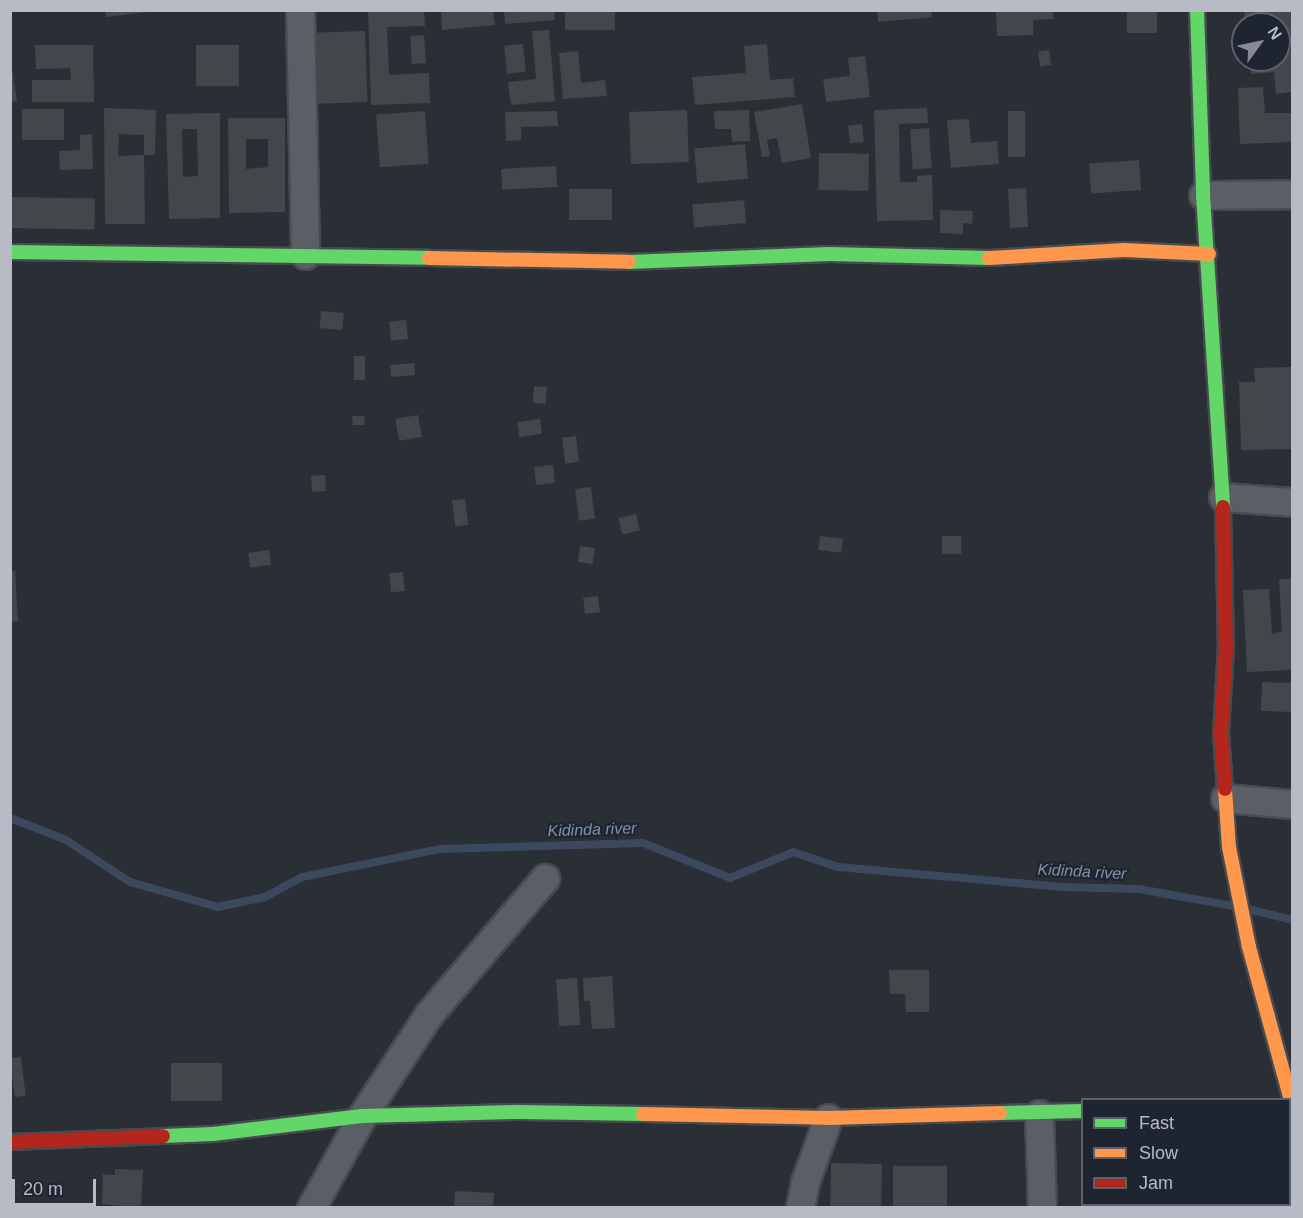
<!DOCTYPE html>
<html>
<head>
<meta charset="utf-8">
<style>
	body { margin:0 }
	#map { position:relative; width:1303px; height:1218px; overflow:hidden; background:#2a2f36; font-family:Helvetica,sans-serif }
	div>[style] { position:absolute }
	.stream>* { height:8px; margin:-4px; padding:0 4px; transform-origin:4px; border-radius:4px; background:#3c485d }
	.building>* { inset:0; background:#43474c; transform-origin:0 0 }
	.roads { filter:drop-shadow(2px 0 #474a4f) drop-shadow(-2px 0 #474a4f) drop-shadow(0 2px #474a4f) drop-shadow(0 -2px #474a4f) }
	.street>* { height:27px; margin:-13.5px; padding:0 13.5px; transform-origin:13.5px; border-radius:13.5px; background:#5b5e64 }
	.fast>* { height:14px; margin:-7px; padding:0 7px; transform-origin:7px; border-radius:7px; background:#63d668 }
	.slow>* { height:14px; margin:-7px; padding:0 7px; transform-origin:7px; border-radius:7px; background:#ff974d }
	.jam>* { height:14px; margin:-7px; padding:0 7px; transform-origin:7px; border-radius:7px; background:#b3261e }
	span { translate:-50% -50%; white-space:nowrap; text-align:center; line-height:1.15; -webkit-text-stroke:4.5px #1f2530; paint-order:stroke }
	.water-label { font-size:16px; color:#8191aa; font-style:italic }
	.frame { position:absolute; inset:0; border:12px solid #b6bbc6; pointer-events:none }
	.legend { position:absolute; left:1081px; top:1098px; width:210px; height:108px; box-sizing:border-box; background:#1f2530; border:2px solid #5b616c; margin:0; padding:8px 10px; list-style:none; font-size:18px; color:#b6bbc6 }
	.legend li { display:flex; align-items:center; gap:12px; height:30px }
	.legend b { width:30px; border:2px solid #5b616c }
	.north { position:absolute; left:1231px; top:12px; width:60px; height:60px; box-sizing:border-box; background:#1f2530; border:2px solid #5b616c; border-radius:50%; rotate:57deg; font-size:16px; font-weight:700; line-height:24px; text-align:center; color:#b6bbc6 }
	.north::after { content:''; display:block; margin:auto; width:21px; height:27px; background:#858a94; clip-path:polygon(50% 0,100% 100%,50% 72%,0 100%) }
	.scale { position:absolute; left:12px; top:1179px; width:84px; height:27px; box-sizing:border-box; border:3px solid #b6bbc6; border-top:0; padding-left:8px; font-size:18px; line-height:21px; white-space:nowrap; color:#b6bbc6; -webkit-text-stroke:4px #1f2530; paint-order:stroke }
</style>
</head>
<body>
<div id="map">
	<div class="stream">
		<i style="left:10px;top:818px;width:60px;rotate:21.4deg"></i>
		<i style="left:66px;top:840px;width:77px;rotate:33.3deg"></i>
		<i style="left:130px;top:882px;width:91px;rotate:15.9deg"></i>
		<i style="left:218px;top:907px;width:48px;rotate:-12deg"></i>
		<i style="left:265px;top:897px;width:42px;rotate:-28.4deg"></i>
		<i style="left:302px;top:877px;width:141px;rotate:-11.5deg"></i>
		<i style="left:440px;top:849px;width:203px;rotate:-1.7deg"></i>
		<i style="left:643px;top:843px;width:94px;rotate:21.9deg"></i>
		<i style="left:730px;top:878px;width:68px;rotate:-22.4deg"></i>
		<i style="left:793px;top:852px;width:47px;rotate:18.4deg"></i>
		<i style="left:838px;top:867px;width:225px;rotate:5.1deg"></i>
		<i style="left:1062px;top:887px;width:77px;rotate:1.5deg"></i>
		<i style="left:1139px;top:889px;width:96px;rotate:10.3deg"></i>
		<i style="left:1248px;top:909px;width:45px;rotate:14deg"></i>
	</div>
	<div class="building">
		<i style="clip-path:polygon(105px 10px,147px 10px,147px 12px,106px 17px)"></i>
		<i style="clip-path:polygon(368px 10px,424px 10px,425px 26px,387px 27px,389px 75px,429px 73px,430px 103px,371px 105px)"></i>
		<i style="clip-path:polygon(441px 10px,493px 10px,495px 25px,442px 30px)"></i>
		<i style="clip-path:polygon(504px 10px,554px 10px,555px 20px,505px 24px)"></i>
		<i style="left:565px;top:10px;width:50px;height:20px"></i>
		<i style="clip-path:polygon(877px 10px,931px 10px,932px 17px,878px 22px)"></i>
		<i style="clip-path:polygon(996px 10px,1053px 10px,1053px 19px,1033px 20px,1033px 35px,997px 36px)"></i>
		<i style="left:1127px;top:10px;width:30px;height:23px"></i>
		<i style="clip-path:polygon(1244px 10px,1292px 10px,1292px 41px,1279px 42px,1279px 24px,1245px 24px)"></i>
		<i style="clip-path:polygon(549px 30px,555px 101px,511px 105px,508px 82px,536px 79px,532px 31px)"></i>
		<i style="left:365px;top:31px;width:71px;height:51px;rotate:88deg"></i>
		<i style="left:424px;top:35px;width:28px;height:14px;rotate:86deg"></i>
		<i style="left:523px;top:44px;width:28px;height:19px;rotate:84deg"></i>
		<i style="clip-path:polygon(767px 44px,770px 80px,793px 78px,795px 97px,695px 105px,692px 77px,746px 73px,744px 46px)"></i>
		<i style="clip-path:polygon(35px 45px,93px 45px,94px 102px,32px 102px,32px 80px,71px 80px,70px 68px,36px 69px)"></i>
		<i style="left:196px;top:45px;width:43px;height:41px"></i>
		<i style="left:1049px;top:50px;width:15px;height:11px;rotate:82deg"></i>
		<i style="clip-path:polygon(1292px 50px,1292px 92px,1276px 94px,1274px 72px,1251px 74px,1250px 60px,1279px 60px,1279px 51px)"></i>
		<i style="clip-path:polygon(578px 51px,581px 83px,605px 80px,607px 96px,563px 99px,559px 53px)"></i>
		<i style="clip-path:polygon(10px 55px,17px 101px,10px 102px)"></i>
		<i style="clip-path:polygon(865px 56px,870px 97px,826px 102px,823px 79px,850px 76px,848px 58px)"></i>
		<i style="clip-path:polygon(1263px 87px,1265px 113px,1292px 113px,1292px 142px,1240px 144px,1238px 88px)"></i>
		<i style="clip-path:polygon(802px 104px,811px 158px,782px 163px,777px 138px,767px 140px,770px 156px,762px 157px,754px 112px)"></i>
		<i style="clip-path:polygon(104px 108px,156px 110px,155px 155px,144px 155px,144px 135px,119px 134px,118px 156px,144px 155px,145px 224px,105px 224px)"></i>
		<i style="clip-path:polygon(927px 108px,928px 123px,899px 124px,900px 182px,917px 182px,917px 176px,932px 175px,933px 220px,877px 221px,874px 110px)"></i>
		<i style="left:64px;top:109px;width:31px;height:42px;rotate:90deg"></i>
		<i style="left:687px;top:110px;width:52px;height:58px;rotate:88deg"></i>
		<i style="clip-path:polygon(749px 110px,750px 141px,732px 142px,731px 129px,715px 129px,714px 111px)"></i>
		<i style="left:425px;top:111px;width:53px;height:49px;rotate:86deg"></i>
		<i style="clip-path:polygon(557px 111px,558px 126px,521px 127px,521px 140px,506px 141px,505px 112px)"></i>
		<i style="left:1008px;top:111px;width:17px;height:46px"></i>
		<i style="clip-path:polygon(evenodd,220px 113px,220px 218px,169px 219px,166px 114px,220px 113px,182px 129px,197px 129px,198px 176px,183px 177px,182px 129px)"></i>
		<i style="clip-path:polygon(evenodd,228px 118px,285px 118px,285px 212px,229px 213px,228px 118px,246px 139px,268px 139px,268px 167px,246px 169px,246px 139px)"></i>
		<i style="clip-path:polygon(969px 119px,971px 143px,997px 141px,999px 164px,951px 168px,947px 120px)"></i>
		<i style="left:862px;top:124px;width:18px;height:14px;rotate:84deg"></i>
		<i style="left:929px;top:128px;width:40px;height:19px;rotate:86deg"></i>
		<i style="clip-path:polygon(92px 134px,93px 169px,60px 170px,59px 151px,80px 150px,80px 135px)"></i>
		<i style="left:745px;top:144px;width:35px;height:51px;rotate:85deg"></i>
		<i style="left:819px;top:153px;width:50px;height:37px;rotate:1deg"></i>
		<i style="left:1139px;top:160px;width:30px;height:50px;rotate:86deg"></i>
		<i style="left:556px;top:166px;width:21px;height:55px;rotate:87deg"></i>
		<i style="left:1026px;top:188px;width:39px;height:18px;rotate:87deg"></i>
		<i style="left:569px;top:189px;width:43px;height:31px"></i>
		<i style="left:10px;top:197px;width:85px;height:31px;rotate:1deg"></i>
		<i style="left:744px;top:200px;width:23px;height:52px;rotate:85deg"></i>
		<i style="clip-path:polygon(940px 210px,973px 211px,972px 224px,963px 223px,963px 234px,940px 233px)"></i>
		<i style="left:321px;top:311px;width:23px;height:17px;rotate:5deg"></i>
		<i style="left:406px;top:320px;width:19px;height:17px;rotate:84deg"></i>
		<i style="left:354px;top:356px;width:11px;height:24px"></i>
		<i style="left:414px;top:363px;width:12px;height:24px;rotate:85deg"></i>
		<i style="clip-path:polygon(1292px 367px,1292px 449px,1241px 450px,1239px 382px,1255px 382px,1254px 368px)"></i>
		<i style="left:534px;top:386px;width:13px;height:17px;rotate:4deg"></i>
		<i style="left:418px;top:415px;width:22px;height:23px;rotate:80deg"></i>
		<i style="clip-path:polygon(352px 416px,364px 416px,365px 425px,353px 425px)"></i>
		<i style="left:540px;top:419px;width:15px;height:23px;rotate:82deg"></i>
		<i style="left:576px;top:436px;width:26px;height:14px;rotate:83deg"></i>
		<i style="left:553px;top:465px;width:18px;height:19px;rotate:84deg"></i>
		<i style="left:325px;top:475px;width:16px;height:14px;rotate:86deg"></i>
		<i style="left:591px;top:487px;width:32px;height:16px;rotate:83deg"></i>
		<i style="left:465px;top:499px;width:26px;height:13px;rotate:83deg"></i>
		<i style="left:636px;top:514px;width:17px;height:18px;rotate:77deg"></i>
		<i style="left:820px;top:536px;width:23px;height:14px;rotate:7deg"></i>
		<i style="left:942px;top:536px;width:19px;height:18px"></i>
		<i style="left:580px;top:546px;width:15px;height:16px;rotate:8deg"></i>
		<i style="left:269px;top:550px;width:15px;height:21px;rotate:82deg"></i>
		<i style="clip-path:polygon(10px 571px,15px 571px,18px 621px,10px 622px)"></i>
		<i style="left:403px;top:572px;width:19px;height:14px;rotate:84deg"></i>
		<i style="clip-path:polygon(1279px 579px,1292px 579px,1292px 670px,1247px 672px,1243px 590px,1269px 589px,1272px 634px,1282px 631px)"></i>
		<i style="left:598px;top:596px;width:16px;height:15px;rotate:83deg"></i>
		<i style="left:1262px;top:682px;width:30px;height:29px;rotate:2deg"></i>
		<i style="clip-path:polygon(889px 970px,929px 970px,929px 1012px,906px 1012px,905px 994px,890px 994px)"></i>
		<i style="clip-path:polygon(612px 976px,615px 1028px,592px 1029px,590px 1001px,584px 1001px,583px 978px)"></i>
		<i style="left:577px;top:978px;width:47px;height:21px;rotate:86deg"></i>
		<i style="left:21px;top:1057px;width:39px;height:11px;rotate:83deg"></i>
		<i style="left:171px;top:1063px;width:51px;height:38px"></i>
		<i style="left:831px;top:1163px;width:51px;height:45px;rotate:1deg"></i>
		<i style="left:947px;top:1166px;width:42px;height:54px;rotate:90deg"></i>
		<i style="clip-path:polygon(115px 1169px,143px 1170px,141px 1208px,102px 1204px,103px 1174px,115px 1175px)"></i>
		<i style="left:455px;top:1191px;width:39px;height:17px;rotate:3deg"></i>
	</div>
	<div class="roads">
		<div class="street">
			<i style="left:300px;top:10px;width:245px;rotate:88.8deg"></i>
			<i style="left:1203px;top:195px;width:89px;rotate:-0.6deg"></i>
			<i style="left:1223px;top:497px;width:69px;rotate:4.1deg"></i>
			<i style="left:1225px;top:798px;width:67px;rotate:5.1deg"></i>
			<i style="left:1039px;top:1114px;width:94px;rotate:88.2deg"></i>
			<i style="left:1290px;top:1123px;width:2px"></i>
			<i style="left:311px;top:1208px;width:105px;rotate:-61deg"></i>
			<i style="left:362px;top:1116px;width:122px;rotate:-56.7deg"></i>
			<i style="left:429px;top:1014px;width:179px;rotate:-49.5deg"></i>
			<i style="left:800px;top:1208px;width:26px;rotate:-79deg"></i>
			<i style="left:805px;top:1182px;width:68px;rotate:-70.2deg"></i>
		</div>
		<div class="fast">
			<i style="left:1197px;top:10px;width:185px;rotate:88.1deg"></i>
			<i style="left:1203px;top:195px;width:313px;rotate:86.3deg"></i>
			<i style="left:10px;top:252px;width:419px;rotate:0.8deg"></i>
			<i style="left:629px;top:262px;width:200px;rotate:-2.3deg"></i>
			<i style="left:829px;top:254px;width:160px;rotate:1.4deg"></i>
			<i style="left:1000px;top:1113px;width:82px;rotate:-1.4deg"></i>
			<i style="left:163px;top:1136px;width:50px;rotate:-2.3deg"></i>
			<i style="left:213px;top:1134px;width:150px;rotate:-6.9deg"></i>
			<i style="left:362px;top:1116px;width:157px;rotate:-1.5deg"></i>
			<i style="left:519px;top:1112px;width:124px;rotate:0.9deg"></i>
		</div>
		<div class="slow">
			<i style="left:429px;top:258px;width:200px;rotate:1.1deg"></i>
			<i style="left:989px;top:258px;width:135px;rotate:-3.4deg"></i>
			<i style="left:1124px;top:250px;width:85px;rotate:2.7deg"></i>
			<i style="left:1225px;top:789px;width:58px;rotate:86.1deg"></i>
			<i style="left:1229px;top:847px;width:102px;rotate:78.7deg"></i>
			<i style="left:1249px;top:947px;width:163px;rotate:74.7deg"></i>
			<i style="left:643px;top:1114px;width:185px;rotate:1.2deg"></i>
			<i style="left:828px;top:1118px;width:172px;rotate:-1.7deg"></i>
		</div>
		<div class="jam">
			<i style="left:1223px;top:507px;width:139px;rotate:88.8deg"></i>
			<i style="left:1226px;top:646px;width:88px;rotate:93.3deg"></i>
			<i style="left:1221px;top:734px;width:55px;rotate:85.8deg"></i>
			<i style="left:10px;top:1142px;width:153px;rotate:-2.2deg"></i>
		</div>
	</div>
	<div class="water-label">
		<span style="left:592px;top:830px;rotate:-2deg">Kidinda river</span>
		<span style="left:1082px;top:872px;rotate:3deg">Kidinda river</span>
	</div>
	<div class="frame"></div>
	<ul class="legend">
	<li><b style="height:8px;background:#63d668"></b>Fast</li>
	<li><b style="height:8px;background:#ff974d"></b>Slow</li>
	<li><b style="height:8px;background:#b3261e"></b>Jam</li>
	</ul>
	<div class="north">N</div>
	<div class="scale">20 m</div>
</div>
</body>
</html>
